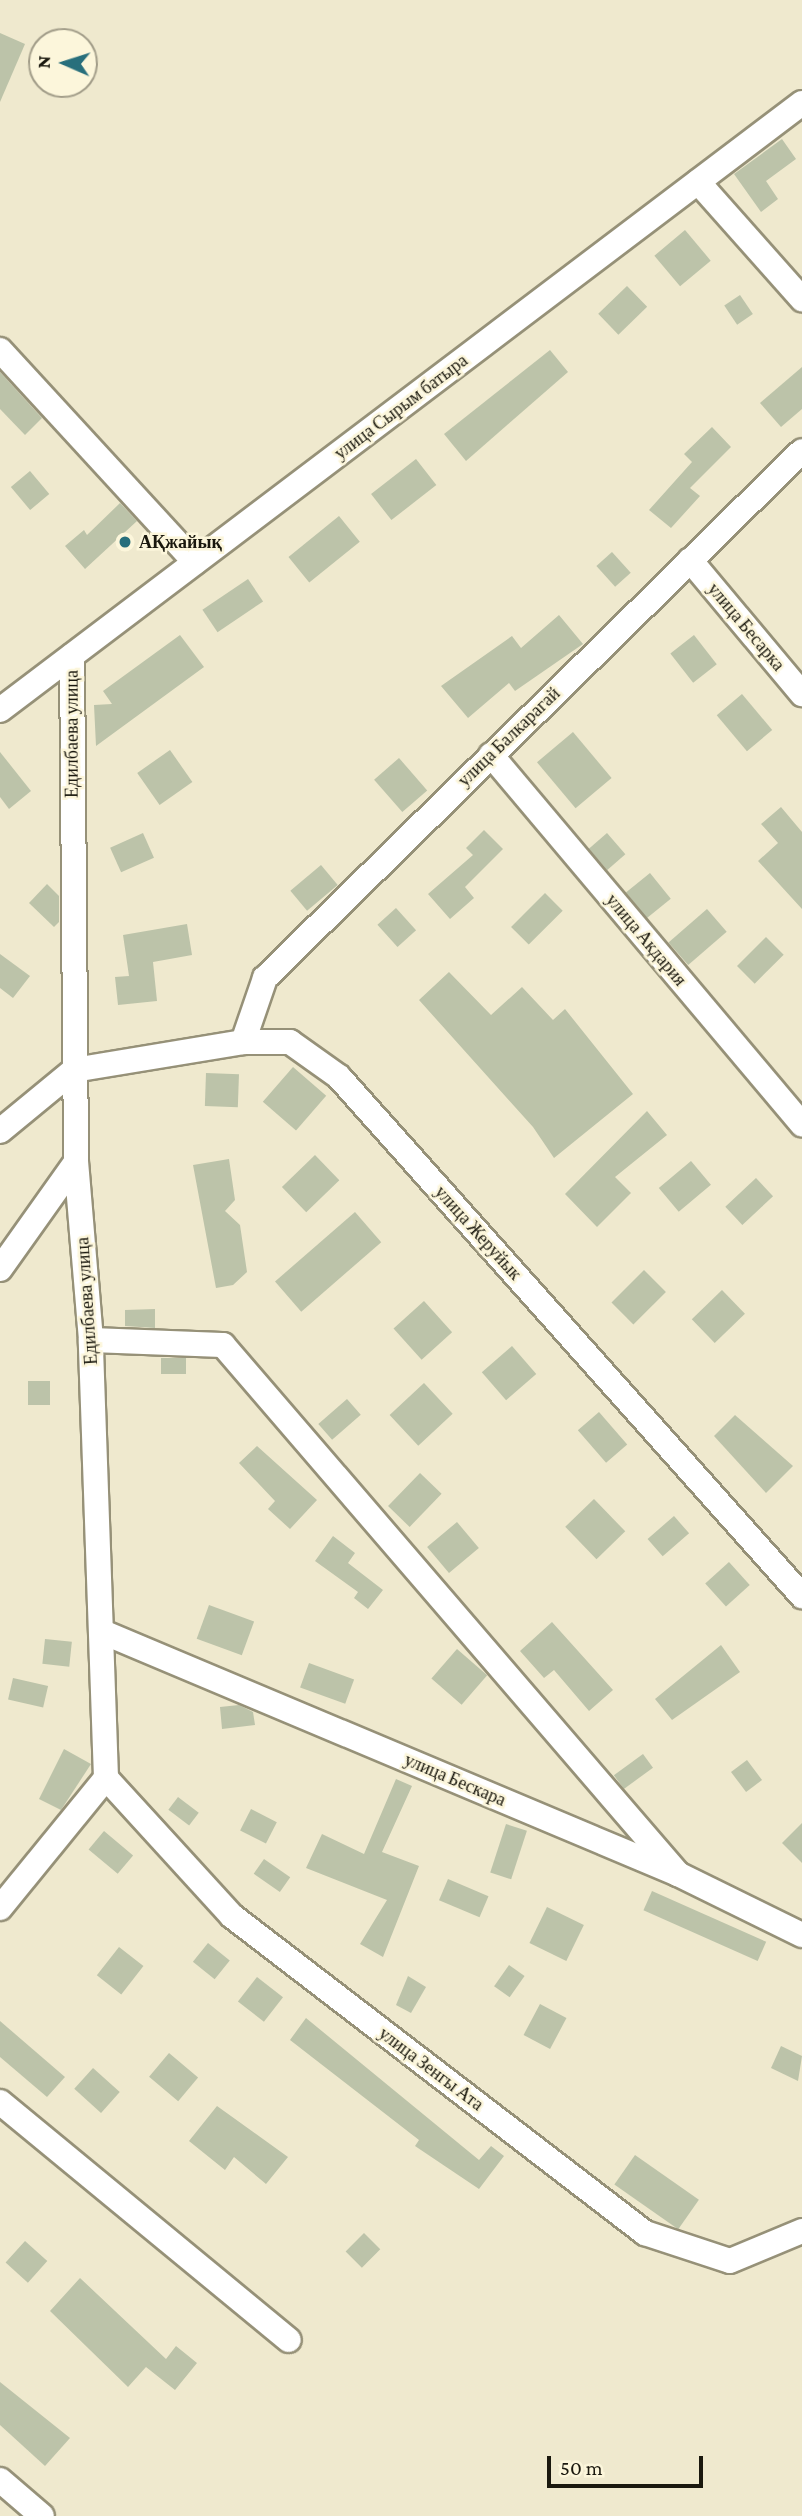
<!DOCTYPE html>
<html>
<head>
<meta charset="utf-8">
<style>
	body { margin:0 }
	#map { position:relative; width:802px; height:2516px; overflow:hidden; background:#efe9ce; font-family:"Crimson Pro",serif }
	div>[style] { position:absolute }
	.building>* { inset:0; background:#bcc3a9; transform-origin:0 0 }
	.roads { filter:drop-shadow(2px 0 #969178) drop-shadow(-2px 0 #969178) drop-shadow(0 2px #969178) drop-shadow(0 -2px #969178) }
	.minor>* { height:24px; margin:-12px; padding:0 12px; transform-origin:12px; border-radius:12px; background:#fff }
	.dots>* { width:19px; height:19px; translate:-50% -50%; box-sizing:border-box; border:4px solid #fcf6db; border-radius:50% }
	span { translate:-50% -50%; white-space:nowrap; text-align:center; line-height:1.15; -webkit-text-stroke:5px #fcf6db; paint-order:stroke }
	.street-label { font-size:18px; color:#1a180e }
	.poi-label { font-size:18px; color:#1a180e; font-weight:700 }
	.left { translate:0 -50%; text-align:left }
	.north { position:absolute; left:28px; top:28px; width:70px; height:70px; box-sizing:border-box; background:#fcf6db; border:2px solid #a29d89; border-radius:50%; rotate:273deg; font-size:19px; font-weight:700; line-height:28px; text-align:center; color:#1a180e }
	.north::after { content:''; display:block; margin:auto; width:24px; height:32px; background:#286f7c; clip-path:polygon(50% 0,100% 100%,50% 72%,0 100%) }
	.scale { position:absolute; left:547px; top:2456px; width:156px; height:32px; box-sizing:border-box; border:4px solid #1a180e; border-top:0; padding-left:9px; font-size:21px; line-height:24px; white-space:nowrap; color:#1a180e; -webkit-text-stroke:5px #fcf6db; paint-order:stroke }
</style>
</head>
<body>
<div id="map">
	<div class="building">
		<i style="clip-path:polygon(0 33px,25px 44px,0 102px)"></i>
		<i style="clip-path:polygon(782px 139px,796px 159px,766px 181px,778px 199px,761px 212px,734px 174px)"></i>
		<i style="left:685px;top:230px;width:40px;height:40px;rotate:50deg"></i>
		<i style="left:627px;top:286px;width:29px;height:40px;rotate:46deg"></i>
		<i style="left:740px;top:295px;width:23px;height:19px;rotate:56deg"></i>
		<i style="clip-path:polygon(550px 350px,568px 372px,466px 461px,444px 434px)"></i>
		<i style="clip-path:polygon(802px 367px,802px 409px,781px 427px,760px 403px)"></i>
		<i style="clip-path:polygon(0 372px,42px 418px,25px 435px,0 409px)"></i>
		<i style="clip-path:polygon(712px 427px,731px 447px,690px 488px,700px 496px,671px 528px,649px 510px,692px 462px,684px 454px)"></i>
		<i style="left:416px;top:459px;width:33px;height:57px;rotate:52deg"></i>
		<i style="left:30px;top:471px;width:30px;height:25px;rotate:50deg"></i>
		<i style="clip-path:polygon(120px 503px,137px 521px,85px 569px,65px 546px,84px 530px,87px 535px)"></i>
		<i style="left:339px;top:516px;width:33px;height:65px;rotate:51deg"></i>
		<i style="left:612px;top:552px;width:28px;height:21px;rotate:48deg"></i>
		<i style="left:248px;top:579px;width:27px;height:55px;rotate:56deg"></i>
		<i style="clip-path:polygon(559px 615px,583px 644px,515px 691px,509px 683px,468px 718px,441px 686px,512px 636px,521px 648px)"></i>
		<i style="clip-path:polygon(180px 635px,204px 667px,96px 746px,94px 705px,112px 704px,103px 691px)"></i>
		<i style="left:694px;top:635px;width:37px;height:30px;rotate:52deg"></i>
		<i style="left:742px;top:694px;width:47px;height:33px;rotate:50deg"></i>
		<i style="left:573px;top:732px;width:60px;height:47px;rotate:50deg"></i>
		<i style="left:170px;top:750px;width:39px;height:40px;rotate:55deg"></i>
		<i style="clip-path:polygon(0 752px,31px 791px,9px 809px,0 797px)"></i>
		<i style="left:399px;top:758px;width:43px;height:33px;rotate:49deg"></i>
		<i style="clip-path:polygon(781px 807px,802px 832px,802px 909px,758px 861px,778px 843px,761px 824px)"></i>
		<i style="clip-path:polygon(484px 830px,503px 849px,465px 887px,474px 898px,450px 919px,428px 894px,473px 855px,466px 848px)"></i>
		<i style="left:143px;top:833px;width:27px;height:36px;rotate:66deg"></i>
		<i style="left:607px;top:833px;width:28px;height:24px;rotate:49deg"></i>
		<i style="left:321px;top:865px;width:26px;height:40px;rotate:50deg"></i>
		<i style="left:650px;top:873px;width:33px;height:31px;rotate:51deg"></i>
		<i style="clip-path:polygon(47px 884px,59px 896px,59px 922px,54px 927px,29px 903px)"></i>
		<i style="left:545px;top:893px;width:25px;height:48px;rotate:45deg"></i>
		<i style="left:396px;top:908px;width:30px;height:25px;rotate:48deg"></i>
		<i style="left:707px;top:909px;width:30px;height:51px;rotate:49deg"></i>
		<i style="clip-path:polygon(187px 924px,192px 955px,153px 962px,157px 1001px,118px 1005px,115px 977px,129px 976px,123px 935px)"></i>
		<i style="left:766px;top:937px;width:25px;height:41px;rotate:45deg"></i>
		<i style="clip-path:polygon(0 954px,30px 976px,13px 998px,0 988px)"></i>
		<i style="clip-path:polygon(449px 972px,491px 1015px,522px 987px,553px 1020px,565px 1009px,633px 1094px,554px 1158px,533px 1127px,419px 1000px)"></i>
		<i style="left:293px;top:1067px;width:44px;height:46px;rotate:41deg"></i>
		<i style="left:206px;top:1073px;width:33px;height:33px;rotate:2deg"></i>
		<i style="clip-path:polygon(647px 1111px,667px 1135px,615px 1177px,631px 1193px,597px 1227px,565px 1194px)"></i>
		<i style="left:315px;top:1155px;width:35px;height:46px;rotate:46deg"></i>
		<i style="clip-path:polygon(229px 1159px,235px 1200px,225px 1211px,240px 1225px,247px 1272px,233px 1285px,216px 1288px,193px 1165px)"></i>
		<i style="left:691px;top:1161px;width:31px;height:42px;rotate:50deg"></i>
		<i style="left:756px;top:1178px;width:25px;height:42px;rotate:47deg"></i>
		<i style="left:355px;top:1212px;width:40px;height:106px;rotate:49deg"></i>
		<i style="left:644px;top:1270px;width:31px;height:46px;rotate:45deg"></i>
		<i style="left:722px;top:1290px;width:33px;height:42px;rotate:46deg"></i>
		<i style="left:424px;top:1301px;width:42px;height:41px;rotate:48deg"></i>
		<i style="clip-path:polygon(155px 1309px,155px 1328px,125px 1326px,125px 1310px)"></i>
		<i style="left:512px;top:1346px;width:37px;height:40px;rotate:49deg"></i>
		<i style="left:161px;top:1358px;width:25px;height:16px"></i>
		<i style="left:28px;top:1381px;width:22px;height:24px"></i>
		<i style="left:424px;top:1383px;width:42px;height:47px;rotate:47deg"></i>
		<i style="left:347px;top:1399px;width:21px;height:38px;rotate:49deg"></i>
		<i style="left:599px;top:1412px;width:43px;height:28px;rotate:49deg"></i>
		<i style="clip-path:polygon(735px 1415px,793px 1466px,766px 1493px,714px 1436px)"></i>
		<i style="clip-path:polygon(257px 1446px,317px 1500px,290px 1529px,268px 1509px,275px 1501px,239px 1463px)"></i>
		<i style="left:420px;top:1473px;width:30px;height:46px;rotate:44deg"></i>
		<i style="left:594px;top:1499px;width:45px;height:40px;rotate:46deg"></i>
		<i style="left:674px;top:1516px;width:23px;height:35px;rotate:49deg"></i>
		<i style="left:457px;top:1522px;width:34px;height:39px;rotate:50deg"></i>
		<i style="clip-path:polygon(333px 1536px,355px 1553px,348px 1563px,383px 1590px,368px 1609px,354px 1598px,358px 1592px,315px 1561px)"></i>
		<i style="left:729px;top:1562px;width:31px;height:32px;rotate:48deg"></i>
		<i style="left:209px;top:1605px;width:48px;height:36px;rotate:20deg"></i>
		<i style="clip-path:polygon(552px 1622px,613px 1690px,589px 1711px,554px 1670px,544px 1678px,520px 1651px)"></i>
		<i style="left:45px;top:1639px;width:27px;height:25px;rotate:6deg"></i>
		<i style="clip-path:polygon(721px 1645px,740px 1672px,672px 1720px,655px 1699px)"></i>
		<i style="left:457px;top:1649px;width:40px;height:39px;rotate:41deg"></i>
		<i style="left:309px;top:1663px;width:48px;height:26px;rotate:20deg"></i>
		<i style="left:13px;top:1678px;width:36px;height:22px;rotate:13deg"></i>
		<i style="clip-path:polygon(239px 1705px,253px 1712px,255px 1725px,222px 1729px,220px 1707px)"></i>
		<i style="clip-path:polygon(64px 1749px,91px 1764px,61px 1810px,39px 1799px)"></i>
		<i style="left:643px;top:1754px;width:17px;height:36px;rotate:54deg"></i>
		<i style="left:747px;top:1760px;width:25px;height:20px;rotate:53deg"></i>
		<i style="clip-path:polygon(396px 1779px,412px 1786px,382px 1852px,419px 1866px,383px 1957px,360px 1944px,387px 1900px,306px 1868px,322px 1834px,364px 1854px)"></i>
		<i style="left:178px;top:1797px;width:26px;height:16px;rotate:37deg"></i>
		<i style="left:251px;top:1809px;width:29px;height:24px;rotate:27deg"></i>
		<i style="clip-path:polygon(802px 1823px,802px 1863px,782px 1843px)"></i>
		<i style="left:506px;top:1824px;width:22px;height:51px;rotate:18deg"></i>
		<i style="left:104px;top:1831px;width:38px;height:24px;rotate:40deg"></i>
		<i style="left:264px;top:1859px;width:32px;height:18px;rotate:35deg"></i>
		<i style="left:448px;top:1879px;width:44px;height:23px;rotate:23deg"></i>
		<i style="left:652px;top:1891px;width:125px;height:21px;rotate:24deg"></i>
		<i style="left:547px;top:1907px;width:41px;height:40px;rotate:26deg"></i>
		<i style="left:208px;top:1943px;width:28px;height:24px;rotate:39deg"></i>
		<i style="left:119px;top:1947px;width:31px;height:36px;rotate:38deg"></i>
		<i style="left:509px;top:1965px;width:19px;height:26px;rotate:35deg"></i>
		<i style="clip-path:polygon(408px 1976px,426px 1987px,411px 2013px,396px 2005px)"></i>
		<i style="left:257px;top:1977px;width:33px;height:31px;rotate:38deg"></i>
		<i style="left:540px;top:2004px;width:30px;height:35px;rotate:28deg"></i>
		<i style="clip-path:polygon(306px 2018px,479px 2160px,491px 2146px,504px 2156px,479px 2189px,415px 2146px,419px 2140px,290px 2040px)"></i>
		<i style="clip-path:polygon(0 2021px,65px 2077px,47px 2097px,0 2057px)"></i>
		<i style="clip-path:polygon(781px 2046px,802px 2056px,798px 2081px,771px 2068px)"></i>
		<i style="left:169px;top:2053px;width:38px;height:31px;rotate:40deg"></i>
		<i style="left:93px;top:2068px;width:36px;height:28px;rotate:42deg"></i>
		<i style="clip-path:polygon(217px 2106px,288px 2157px,266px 2184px,234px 2157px,225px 2170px,189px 2141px)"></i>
		<i style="left:635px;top:2155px;width:78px;height:36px;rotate:35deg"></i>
		<i style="left:364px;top:2233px;width:23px;height:26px;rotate:45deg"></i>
		<i style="left:25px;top:2241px;width:30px;height:29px;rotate:42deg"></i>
		<i style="clip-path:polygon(80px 2278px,166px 2359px,176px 2346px,197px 2363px,175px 2390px,146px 2367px,128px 2387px,50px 2311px)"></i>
		<i style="clip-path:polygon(0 2382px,70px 2438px,45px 2466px,0 2425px)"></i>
	</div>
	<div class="roads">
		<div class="minor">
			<i style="left:698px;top:182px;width:157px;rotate:48.4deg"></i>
			<i style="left:0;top:350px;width:288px;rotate:47.4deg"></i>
			<i style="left:690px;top:560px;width:175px;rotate:50.1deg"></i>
			<i style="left:0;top:710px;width:1006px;rotate:-37.12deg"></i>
			<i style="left:491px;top:755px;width:483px;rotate:49.9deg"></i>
			<i style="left:243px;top:1042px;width:68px;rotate:-71deg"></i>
			<i style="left:265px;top:978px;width:752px;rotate:-44.46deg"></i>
			<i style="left:0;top:1131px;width:96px;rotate:-39.5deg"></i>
			<i style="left:74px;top:1070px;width:171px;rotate:-9.4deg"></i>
			<i style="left:243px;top:1042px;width:47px"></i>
			<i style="left:290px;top:1042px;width:60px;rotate:35.5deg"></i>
			<i style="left:339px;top:1077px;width:696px;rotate:48.26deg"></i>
			<i style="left:0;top:1269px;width:131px;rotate:-54.6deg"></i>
			<i style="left:91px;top:1340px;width:132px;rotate:2.2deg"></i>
			<i style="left:223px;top:1345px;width:698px;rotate:49.3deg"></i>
			<i style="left:105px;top:1633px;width:622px;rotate:22.81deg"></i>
			<i style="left:678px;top:1874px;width:138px;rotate:26.2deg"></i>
			<i style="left:106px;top:1778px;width:187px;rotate:47.6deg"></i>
			<i style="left:232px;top:1916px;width:521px;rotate:37.51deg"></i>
			<i style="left:645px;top:2233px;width:89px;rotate:18.2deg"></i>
			<i style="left:730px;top:2261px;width:78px;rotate:-22.6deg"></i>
			<i style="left:0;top:1908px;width:168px;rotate:-50.8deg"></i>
			<i style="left:106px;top:1778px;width:438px;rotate:-92deg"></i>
			<i style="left:91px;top:1340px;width:179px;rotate:-94.8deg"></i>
			<i style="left:76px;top:1162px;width:506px;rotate:-90.45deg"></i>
			<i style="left:0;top:2102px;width:374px;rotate:39.5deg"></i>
			<i style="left:0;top:2480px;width:55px;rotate:40.6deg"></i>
		</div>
	</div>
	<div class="dots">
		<i style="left:125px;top:542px;background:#286f7c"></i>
	</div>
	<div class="street-label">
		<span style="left:401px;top:407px;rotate:-37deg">улица Сырым батыра</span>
		<span style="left:746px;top:627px;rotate:50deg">улица Бесарка</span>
		<span style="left:72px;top:734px;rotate:-90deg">Едилбаева улица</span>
		<span style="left:509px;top:737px;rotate:-44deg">улица Балкарагай</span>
		<span style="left:646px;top:940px;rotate:50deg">улица Акдария</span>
		<span style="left:478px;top:1233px;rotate:48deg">улица Жеруйык</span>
		<span style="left:87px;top:1301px;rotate:-94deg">Едилбаева улица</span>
		<span style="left:455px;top:1780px;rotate:23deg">улица Бескара</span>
		<span style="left:431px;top:2069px;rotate:37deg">улица Зенгы Ата</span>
	</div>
	<div class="poi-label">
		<span class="left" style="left:139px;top:542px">АҚжайық</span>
	</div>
	<div class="north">N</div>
	<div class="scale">50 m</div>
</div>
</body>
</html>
